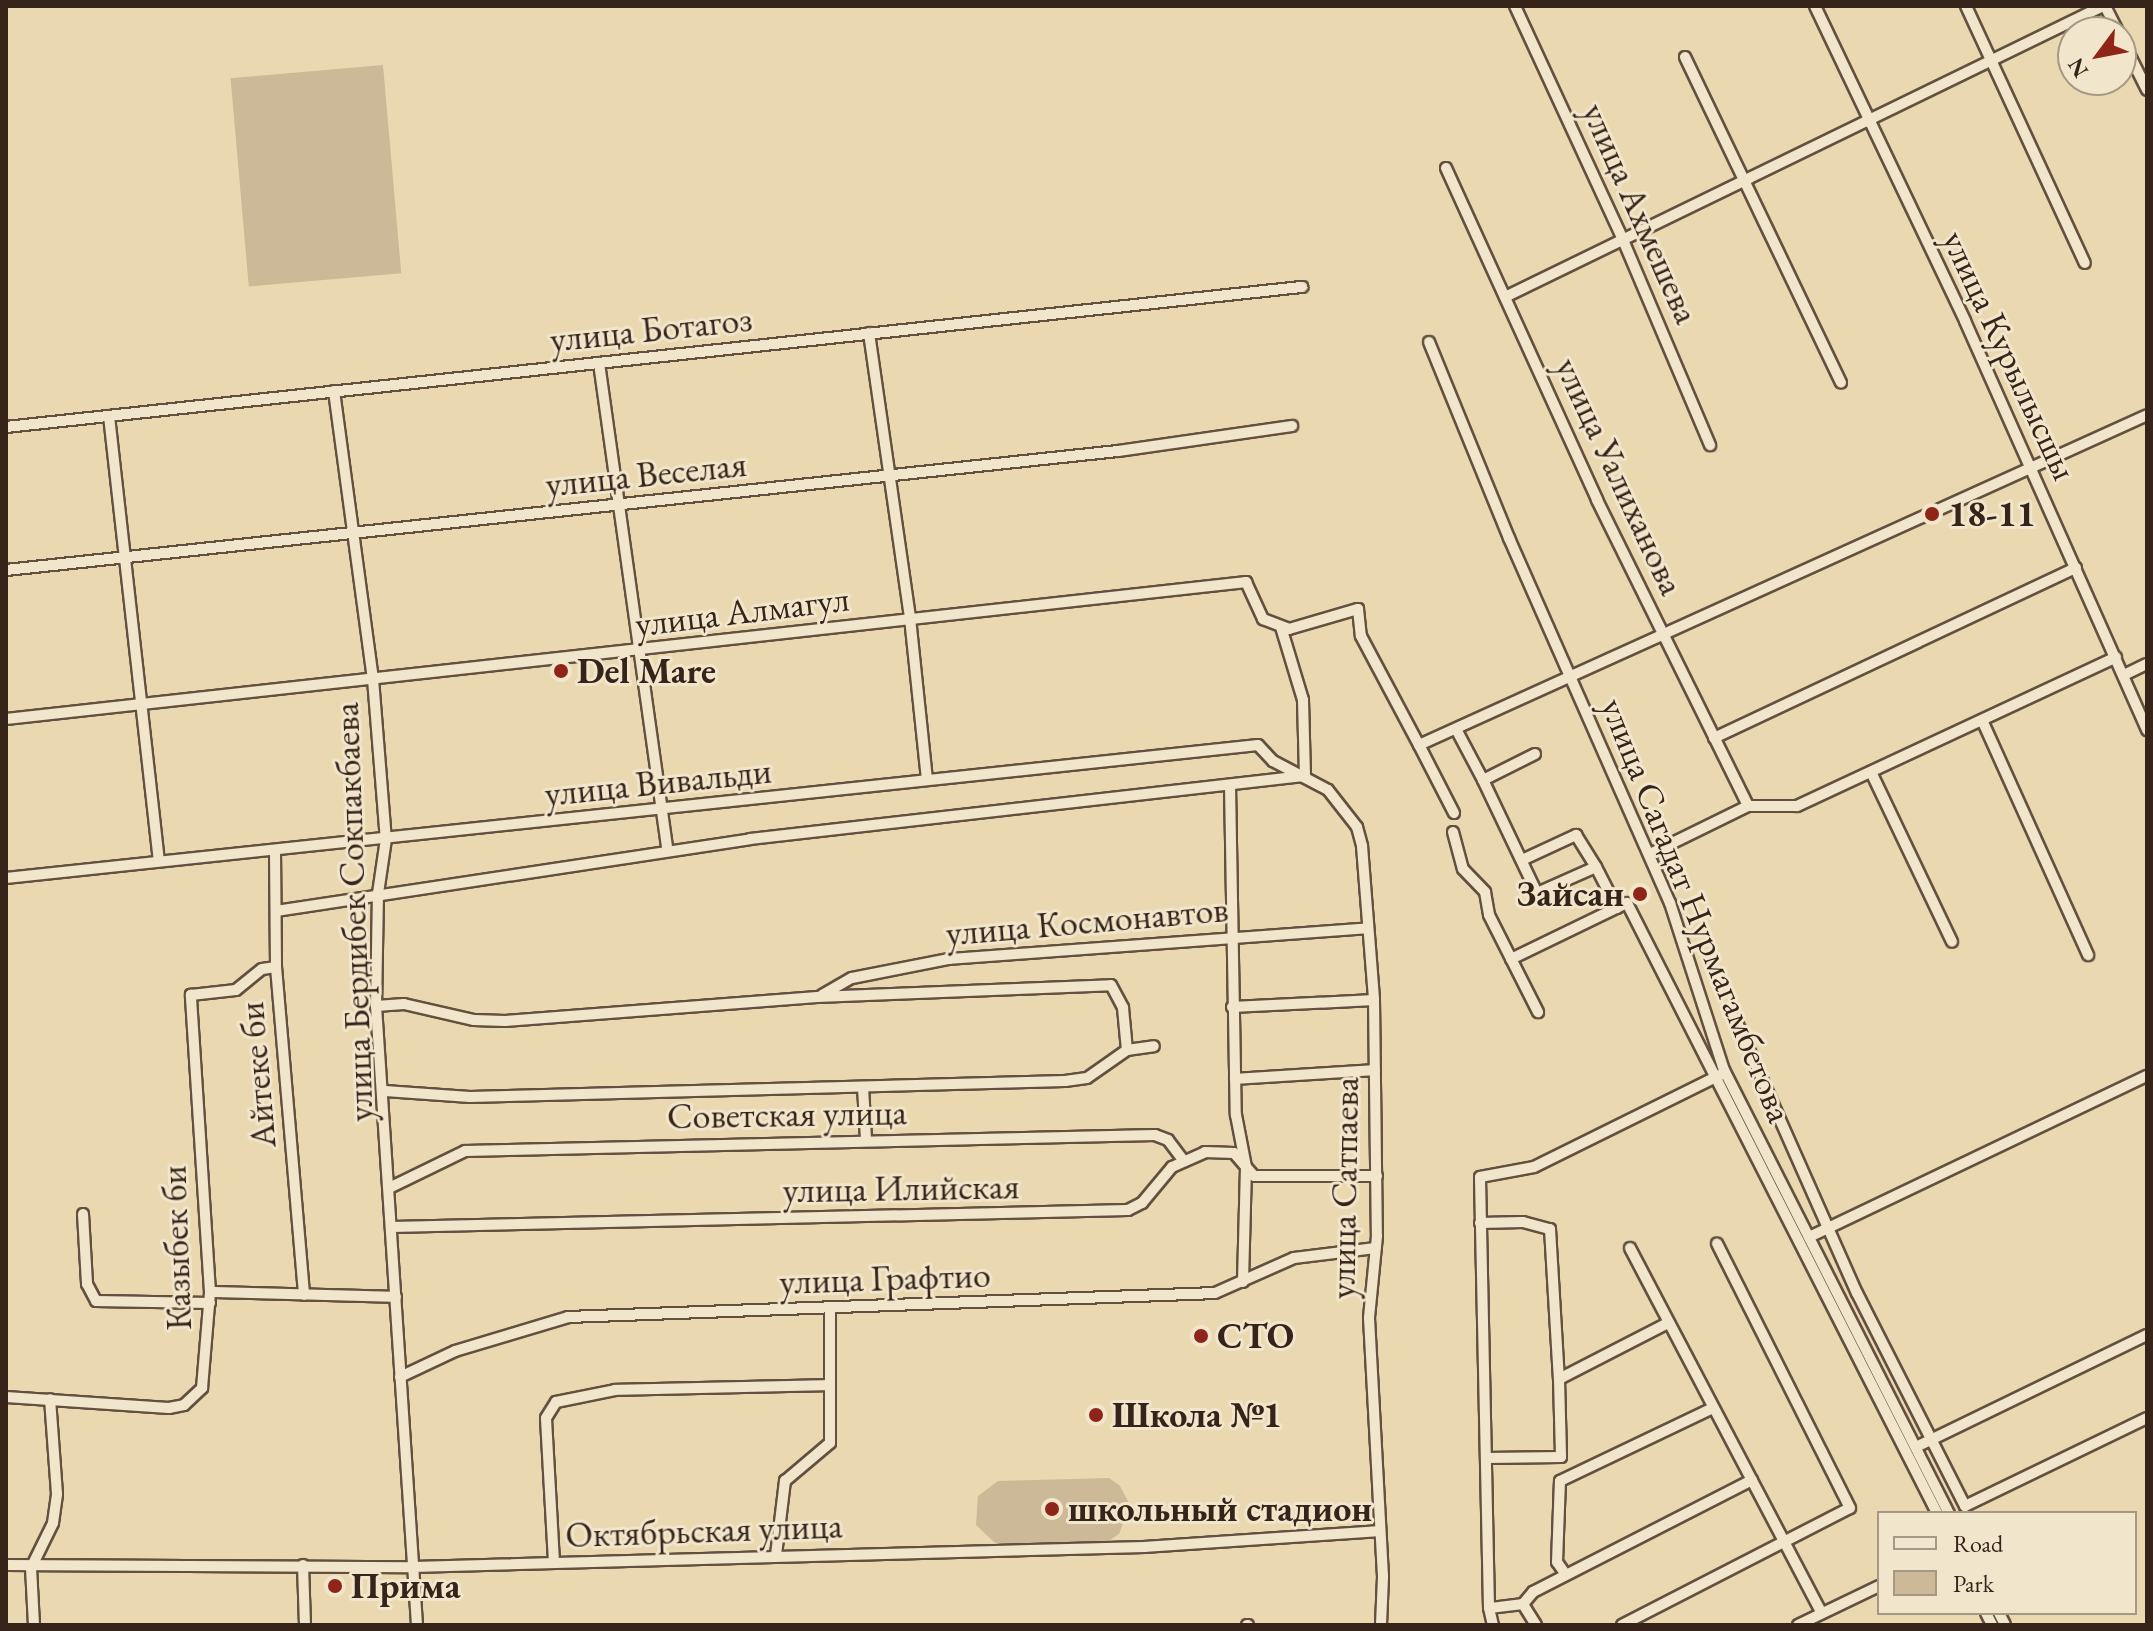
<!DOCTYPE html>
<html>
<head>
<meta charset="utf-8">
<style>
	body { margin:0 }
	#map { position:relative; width:2153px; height:1631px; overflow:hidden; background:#ead8b1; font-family:"EB Garamond",serif }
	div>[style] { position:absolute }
	.green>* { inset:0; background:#cbb997; transform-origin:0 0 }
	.roads { filter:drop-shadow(2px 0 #63503f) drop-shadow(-2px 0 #63503f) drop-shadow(0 2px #63503f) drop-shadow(0 -2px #63503f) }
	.street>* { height:10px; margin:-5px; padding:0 5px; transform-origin:5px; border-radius:5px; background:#f1e6cc }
	.dots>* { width:22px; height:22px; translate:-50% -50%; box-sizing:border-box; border:4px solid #f1e6cc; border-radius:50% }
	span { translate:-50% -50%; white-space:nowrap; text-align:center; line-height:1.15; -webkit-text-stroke:6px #f1e6cc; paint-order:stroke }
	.street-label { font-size:36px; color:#362319 }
	.poi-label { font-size:36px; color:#362319; font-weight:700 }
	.left { translate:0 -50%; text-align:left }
	.right { translate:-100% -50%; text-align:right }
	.frame { position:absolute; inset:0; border:8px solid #362319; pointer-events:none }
	.legend { position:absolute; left:1877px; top:1511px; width:260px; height:104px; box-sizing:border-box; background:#f1e6cc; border:2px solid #a69884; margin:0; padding:10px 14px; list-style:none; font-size:24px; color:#362319 }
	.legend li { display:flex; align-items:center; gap:16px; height:40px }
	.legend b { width:40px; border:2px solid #a69884 }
	.north { position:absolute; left:2057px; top:16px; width:80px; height:80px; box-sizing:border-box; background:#f1e6cc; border:2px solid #a69884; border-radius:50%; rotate:238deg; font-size:22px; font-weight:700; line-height:32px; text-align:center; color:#362319 }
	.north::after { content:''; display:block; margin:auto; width:28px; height:36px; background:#8f2418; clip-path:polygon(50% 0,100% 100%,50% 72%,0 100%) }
</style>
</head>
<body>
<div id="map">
	<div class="green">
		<i style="left:383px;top:65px;width:209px;height:153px;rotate:85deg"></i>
		<i style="clip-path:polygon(1109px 1478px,1120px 1486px,1130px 1505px,1119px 1534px,1104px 1544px,1007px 1546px,994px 1542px,976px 1525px,978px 1496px,998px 1481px)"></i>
	</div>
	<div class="roads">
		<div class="street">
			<i style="left:1515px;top:6px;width:258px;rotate:65.2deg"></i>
			<i style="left:1623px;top:240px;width:223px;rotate:67deg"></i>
			<i style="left:1815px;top:6px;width:349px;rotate:64.5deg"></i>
			<i style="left:1965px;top:321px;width:448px;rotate:66deg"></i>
			<i style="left:1966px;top:6px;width:283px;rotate:65.2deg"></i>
			<i style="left:2105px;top:6px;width:29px;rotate:63deg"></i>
			<i style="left:2121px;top:38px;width:58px;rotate:63.4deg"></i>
			<i style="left:1685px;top:57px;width:361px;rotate:64.4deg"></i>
			<i style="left:1446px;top:168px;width:365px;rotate:65.5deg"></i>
			<i style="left:1597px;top:500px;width:341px;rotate:63.7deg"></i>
			<i style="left:1505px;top:297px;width:665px;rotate:-25.95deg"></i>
			<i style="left:869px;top:333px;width:288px;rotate:81.8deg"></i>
			<i style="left:910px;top:618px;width:163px;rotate:84deg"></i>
			<i style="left:1429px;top:342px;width:212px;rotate:67.8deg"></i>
			<i style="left:1509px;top:538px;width:399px;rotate:66.2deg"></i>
			<i style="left:1670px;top:903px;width:176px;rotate:72.1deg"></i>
			<i style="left:1724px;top:1070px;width:497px;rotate:63.1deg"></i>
			<i style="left:599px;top:363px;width:493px;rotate:82deg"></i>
			<i style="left:334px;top:391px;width:291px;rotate:82.3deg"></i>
			<i style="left:373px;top:679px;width:161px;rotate:85.4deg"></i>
			<i style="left:386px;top:839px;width:55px;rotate:98.4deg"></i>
			<i style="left:378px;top:893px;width:113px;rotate:91deg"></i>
			<i style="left:376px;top:1006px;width:620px;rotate:86.21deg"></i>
			<i style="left:109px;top:416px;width:448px;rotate:83.6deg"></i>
			<i style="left:6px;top:427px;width:1304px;rotate:-6.17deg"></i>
			<i style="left:6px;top:570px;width:1118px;rotate:-6.11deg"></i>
			<i style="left:1118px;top:451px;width:176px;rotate:-8.2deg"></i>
			<i style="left:1281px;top:627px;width:76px;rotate:73.2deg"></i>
			<i style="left:1303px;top:700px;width:76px;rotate:88.5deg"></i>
			<i style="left:2124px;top:675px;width:25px;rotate:-26deg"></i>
			<i style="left:6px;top:719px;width:1248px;rotate:-6.3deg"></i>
			<i style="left:1246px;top:582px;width:41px;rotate:65.3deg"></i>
			<i style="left:1263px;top:619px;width:28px;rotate:21deg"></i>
			<i style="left:1289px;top:629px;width:72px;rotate:-16.2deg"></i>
			<i style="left:1358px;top:609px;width:27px;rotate:84deg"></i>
			<i style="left:1361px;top:636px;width:123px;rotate:62deg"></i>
			<i style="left:1982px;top:720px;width:258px;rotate:65.7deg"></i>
			<i style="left:1456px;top:729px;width:58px;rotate:62.1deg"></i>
			<i style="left:1714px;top:738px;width:400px;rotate:-25.2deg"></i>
			<i style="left:1535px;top:754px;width:58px;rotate:153.4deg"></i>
			<i style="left:1483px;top:780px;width:125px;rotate:64.5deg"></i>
			<i style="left:1537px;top:893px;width:64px;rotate:-23.8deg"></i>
			<i style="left:1596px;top:867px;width:46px;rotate:62.9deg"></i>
			<i style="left:1871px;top:772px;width:188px;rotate:64.5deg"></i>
			<i style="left:1230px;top:785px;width:330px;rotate:89deg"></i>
			<i style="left:1236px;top:1115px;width:53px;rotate:79.1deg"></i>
			<i style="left:1246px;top:1167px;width:115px;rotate:91.5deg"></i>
			<i style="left:1454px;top:813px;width:76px;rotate:-117.2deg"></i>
			<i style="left:1419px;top:745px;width:799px;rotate:-24.38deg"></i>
			<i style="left:1453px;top:832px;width:38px;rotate:75deg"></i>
			<i style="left:1463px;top:869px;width:32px;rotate:46deg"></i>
			<i style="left:1485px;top:892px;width:23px;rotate:80deg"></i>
			<i style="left:1489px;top:915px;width:109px;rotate:63.2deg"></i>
			<i style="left:275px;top:851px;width:116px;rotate:89.5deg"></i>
			<i style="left:276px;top:967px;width:329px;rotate:85.1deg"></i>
			<i style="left:1650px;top:854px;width:109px;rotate:-26.1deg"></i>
			<i style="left:1748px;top:806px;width:49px"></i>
			<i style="left:1797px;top:806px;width:352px;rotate:-25deg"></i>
			<i style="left:1522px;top:860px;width:60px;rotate:-24.8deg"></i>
			<i style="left:1576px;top:835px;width:38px;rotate:58deg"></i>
			<i style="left:6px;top:878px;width:1259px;rotate:-6.06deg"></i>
			<i style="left:1258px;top:745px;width:22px;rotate:47deg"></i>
			<i style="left:1273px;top:761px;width:62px;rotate:27.8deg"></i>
			<i style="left:1328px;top:790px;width:47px;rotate:51.9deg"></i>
			<i style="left:1357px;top:827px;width:20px;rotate:75deg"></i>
			<i style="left:1362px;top:846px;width:154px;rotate:85.5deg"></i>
			<i style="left:1374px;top:1000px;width:236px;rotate:89.3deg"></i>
			<i style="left:1377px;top:1236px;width:82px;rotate:95.6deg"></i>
			<i style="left:1369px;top:1318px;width:259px;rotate:86.9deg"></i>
			<i style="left:1383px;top:1577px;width:48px;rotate:92.4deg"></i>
			<i style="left:276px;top:911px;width:479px;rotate:-8.6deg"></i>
			<i style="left:750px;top:839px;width:557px;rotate:-6.5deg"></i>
			<i style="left:1511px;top:959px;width:129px;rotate:-25.8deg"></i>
			<i style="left:1627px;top:903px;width:684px;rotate:63.06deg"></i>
			<i style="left:822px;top:995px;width:34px;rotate:-30deg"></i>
			<i style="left:852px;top:978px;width:99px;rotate:-11.1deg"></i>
			<i style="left:949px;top:959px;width:420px;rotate:-4.2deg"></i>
			<i style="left:376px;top:1006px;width:28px;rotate:-4deg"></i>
			<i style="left:404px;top:1004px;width:72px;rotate:12.9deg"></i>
			<i style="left:474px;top:1020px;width:31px;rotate:2deg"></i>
			<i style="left:505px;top:1021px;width:313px;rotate:-4.4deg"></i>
			<i style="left:817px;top:997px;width:294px;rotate:-2.3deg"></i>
			<i style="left:1111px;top:985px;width:26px;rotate:62deg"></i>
			<i style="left:1123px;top:1008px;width:42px;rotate:84.6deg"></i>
			<i style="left:1232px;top:1007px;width:142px;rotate:-2.8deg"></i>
			<i style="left:1735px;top:1018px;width:301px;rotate:66.1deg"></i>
			<i style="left:1857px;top:1293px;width:239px;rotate:63.1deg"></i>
			<i style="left:1965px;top:1506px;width:202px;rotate:-25.8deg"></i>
			<i style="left:1235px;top:1079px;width:140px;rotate:-3.7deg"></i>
			<i style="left:863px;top:1087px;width:52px;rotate:86.7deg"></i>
			<i style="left:385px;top:1091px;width:85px;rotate:4deg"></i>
			<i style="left:470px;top:1097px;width:595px;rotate:-1.54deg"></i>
			<i style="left:1065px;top:1081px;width:22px;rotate:-8deg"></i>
			<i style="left:1087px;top:1078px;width:49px;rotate:-35deg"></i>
			<i style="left:1127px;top:1050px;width:27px;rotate:-8deg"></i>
			<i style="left:391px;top:1187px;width:82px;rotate:-25.9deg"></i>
			<i style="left:465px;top:1151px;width:690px;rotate:-1.33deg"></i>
			<i style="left:1155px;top:1135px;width:14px;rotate:21deg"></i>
			<i style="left:1168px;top:1140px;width:25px;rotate:53deg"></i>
			<i style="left:83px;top:1214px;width:70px;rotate:86.7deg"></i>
			<i style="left:87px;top:1284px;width:19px;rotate:62deg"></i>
			<i style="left:96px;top:1301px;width:114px;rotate:1deg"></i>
			<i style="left:1480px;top:1223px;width:43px;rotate:-1.3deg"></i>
			<i style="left:1523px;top:1222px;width:28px;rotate:15deg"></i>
			<i style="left:1550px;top:1229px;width:150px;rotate:86.6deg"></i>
			<i style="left:1559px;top:1379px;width:78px;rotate:88.5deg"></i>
			<i style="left:1561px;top:1457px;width:74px;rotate:179.2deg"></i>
			<i style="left:392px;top:1227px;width:736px;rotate:-1.32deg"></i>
			<i style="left:1128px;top:1210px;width:16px;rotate:-27deg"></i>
			<i style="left:1142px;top:1203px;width:47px;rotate:-50.2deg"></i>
			<i style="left:1172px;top:1167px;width:36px;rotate:-24deg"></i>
			<i style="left:1205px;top:1152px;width:29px;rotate:2deg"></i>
			<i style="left:1234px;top:1153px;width:30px;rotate:49deg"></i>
			<i style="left:1254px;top:1176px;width:123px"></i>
			<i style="left:1809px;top:1237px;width:374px;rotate:-25.5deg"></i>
			<i style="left:1630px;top:1248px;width:412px;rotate:62.3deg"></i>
			<i style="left:210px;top:1292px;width:186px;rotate:1.5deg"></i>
			<i style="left:400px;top:1377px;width:61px;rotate:-25.3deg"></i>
			<i style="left:455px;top:1351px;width:118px;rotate:-16.7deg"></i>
			<i style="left:568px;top:1317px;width:647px;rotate:-2.12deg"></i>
			<i style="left:1215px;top:1293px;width:86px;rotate:-23.9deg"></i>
			<i style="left:1294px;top:1258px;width:82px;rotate:-7deg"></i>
			<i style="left:1559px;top:1379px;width:123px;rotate:-27.2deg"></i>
			<i style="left:6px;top:1397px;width:163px;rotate:3.9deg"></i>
			<i style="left:169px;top:1408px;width:15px;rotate:-11deg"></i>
			<i style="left:184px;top:1405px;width:25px;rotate:-43deg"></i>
			<i style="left:202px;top:1388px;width:96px;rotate:-85.2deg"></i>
			<i style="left:210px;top:1292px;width:298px;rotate:-93.7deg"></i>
			<i style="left:191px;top:995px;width:45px;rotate:-6.3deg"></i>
			<i style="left:236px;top:990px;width:33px;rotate:-39deg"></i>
			<i style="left:262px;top:969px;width:14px;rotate:-8deg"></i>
			<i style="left:1916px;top:1447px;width:257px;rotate:-25.9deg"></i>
			<i style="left:776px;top:1555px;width:75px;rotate:-83.1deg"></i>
			<i style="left:785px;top:1481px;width:59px;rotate:-40.2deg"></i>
			<i style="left:830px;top:1443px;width:136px;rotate:-90deg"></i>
			<i style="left:554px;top:1562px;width:144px;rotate:-93.2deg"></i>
			<i style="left:546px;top:1418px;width:19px;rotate:-58deg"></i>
			<i style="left:556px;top:1402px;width:60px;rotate:-11.5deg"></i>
			<i style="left:615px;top:1390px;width:213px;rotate:-1.3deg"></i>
			<i style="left:6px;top:1565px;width:407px;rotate:0.3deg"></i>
			<i style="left:413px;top:1567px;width:732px;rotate:-1.57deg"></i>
			<i style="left:1145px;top:1547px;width:235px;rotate:-3.9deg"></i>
			<i style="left:303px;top:1565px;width:60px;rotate:88.1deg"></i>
			<i style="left:1564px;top:1572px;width:12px;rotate:-125deg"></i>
			<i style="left:1557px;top:1562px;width:81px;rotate:-87.9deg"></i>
			<i style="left:1560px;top:1481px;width:170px;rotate:-25.5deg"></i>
			<i style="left:1523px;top:1604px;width:34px;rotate:173deg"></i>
			<i style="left:1489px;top:1608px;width:431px;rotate:-91.2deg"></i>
			<i style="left:1480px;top:1177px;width:55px;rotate:-10.5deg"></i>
			<i style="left:1534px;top:1167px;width:208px;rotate:-26.3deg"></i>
			<i style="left:1489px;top:1608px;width:17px;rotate:77deg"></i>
			<i style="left:1986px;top:1613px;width:13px;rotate:63deg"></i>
			<i style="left:1999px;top:1613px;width:13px;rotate:63deg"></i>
			<i style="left:34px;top:1625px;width:57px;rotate:-93deg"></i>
			<i style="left:31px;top:1568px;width:50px;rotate:-63.9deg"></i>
			<i style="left:53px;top:1523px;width:29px;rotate:-82deg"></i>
			<i style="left:57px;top:1494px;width:95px;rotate:-94.2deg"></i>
			<i style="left:1247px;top:1625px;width:1px"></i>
			<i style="left:1536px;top:1625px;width:25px;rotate:-122deg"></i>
			<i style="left:1523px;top:1604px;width:16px;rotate:-50deg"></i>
			<i style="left:1533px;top:1592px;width:246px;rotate:-27.1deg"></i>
			<i style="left:1622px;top:1625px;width:256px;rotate:-27.2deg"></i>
			<i style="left:1850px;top:1508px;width:296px;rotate:-116.7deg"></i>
			<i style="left:1798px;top:1625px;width:90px;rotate:-25.7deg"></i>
		</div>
	</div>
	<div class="dots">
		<i style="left:1932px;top:514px;background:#8f2418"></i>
		<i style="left:561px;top:671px;background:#8f2418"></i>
		<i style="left:1640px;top:894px;background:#8f2418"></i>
		<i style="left:1201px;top:1336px;background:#8f2418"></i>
		<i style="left:1096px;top:1415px;background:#8f2418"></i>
		<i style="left:1052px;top:1509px;background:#8f2418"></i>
		<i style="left:335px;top:1586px;background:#8f2418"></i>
	</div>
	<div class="street-label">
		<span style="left:1641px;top:213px;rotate:66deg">улица Ахмешева</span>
		<span style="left:651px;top:329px;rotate:-6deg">улица Ботагоз</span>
		<span style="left:2010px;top:355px;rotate:65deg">улица Курылысшы</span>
		<span style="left:646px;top:474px;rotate:-6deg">улица Веселая</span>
		<span style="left:1620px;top:476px;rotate:65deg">улица Уалиханова</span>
		<span style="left:742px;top:611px;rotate:-7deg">улица Алмагул</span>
		<span style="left:658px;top:782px;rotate:-6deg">улица Вивальди</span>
		<span style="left:1697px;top:910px;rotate:68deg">улица Сагадат Нурмагамбетова</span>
		<span style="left:353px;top:912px;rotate:-92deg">улица Бердибек Сокпакбаева</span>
		<span style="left:1087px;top:921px;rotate:-5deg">улица Космонавтов</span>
		<span style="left:257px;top:1075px;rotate:-95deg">Айтеке би</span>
		<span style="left:787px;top:1114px;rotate:-1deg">Советская улица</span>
		<span style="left:901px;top:1188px;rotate:-1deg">улица Илийская</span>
		<span style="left:1344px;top:1188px;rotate:-89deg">улица Сатпаева</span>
		<span style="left:176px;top:1248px;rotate:-92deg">Казыбек би</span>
		<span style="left:885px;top:1278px;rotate:-2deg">улица Графтио</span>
		<span style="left:704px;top:1530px;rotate:-2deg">Октябрьская улица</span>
	</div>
	<div class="poi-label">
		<span class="left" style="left:1948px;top:514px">18-11</span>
		<span class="left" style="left:577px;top:671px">Del Mare</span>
		<span class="right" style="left:1624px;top:894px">Зайсан</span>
		<span class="left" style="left:1217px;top:1336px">СТО</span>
		<span class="left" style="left:1112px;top:1415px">Школа №1</span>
		<span class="left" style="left:1068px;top:1509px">школьный стадион</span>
		<span class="left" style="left:351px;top:1586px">Прима</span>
	</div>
	<div class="frame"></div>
	<ul class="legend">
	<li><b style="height:10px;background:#f1e6cc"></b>Road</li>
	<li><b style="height:22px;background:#cbb997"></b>Park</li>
	</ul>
	<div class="north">N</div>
</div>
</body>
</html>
